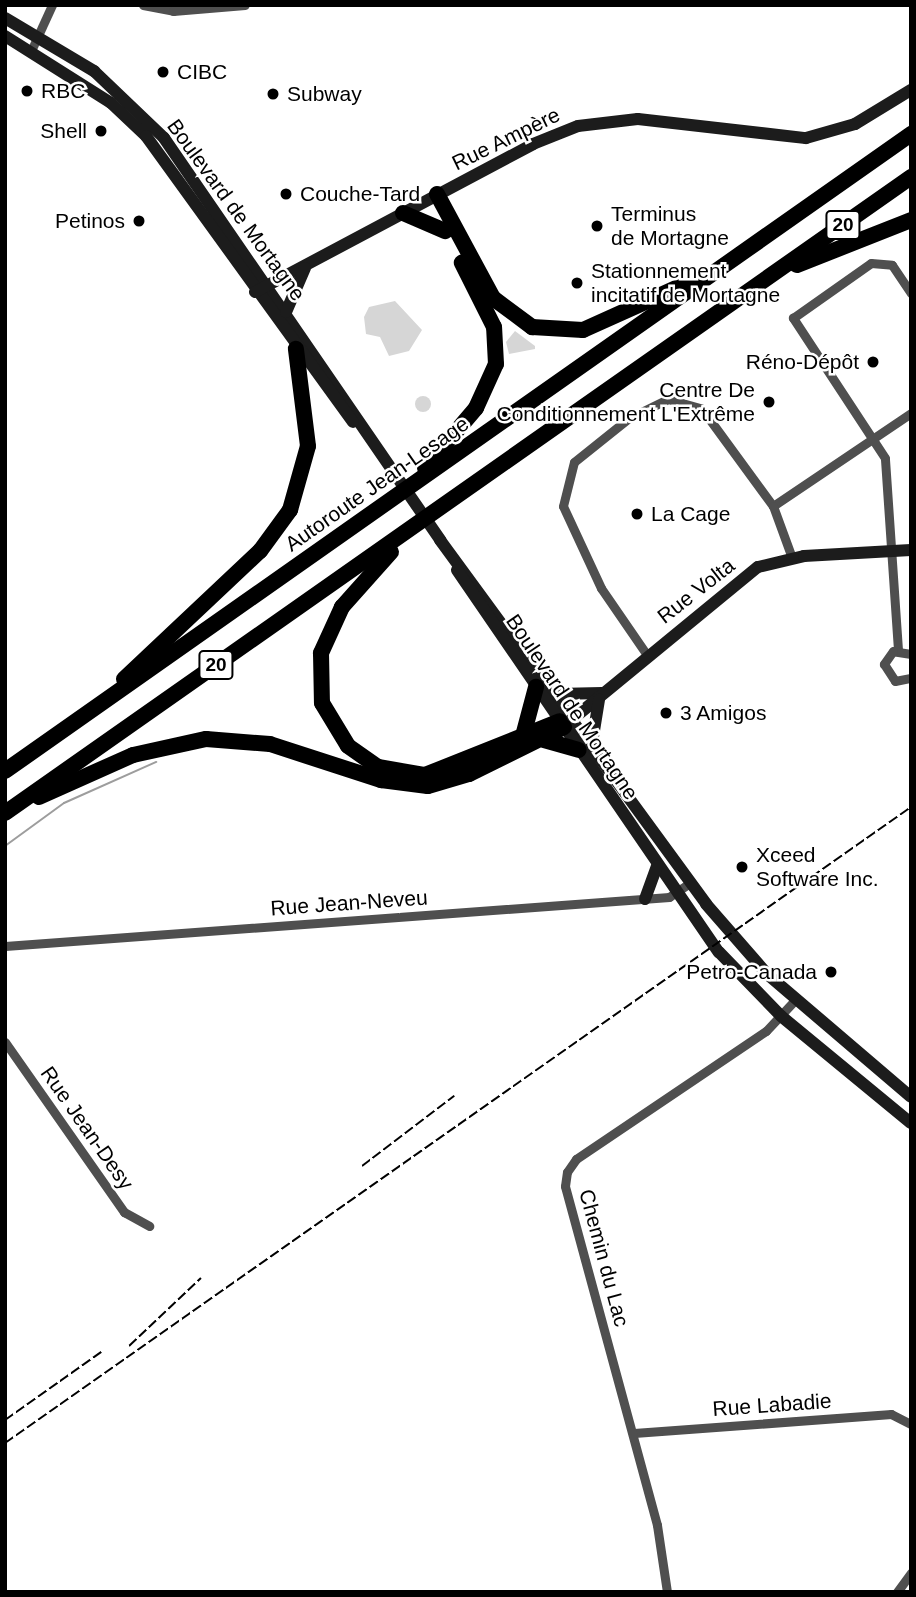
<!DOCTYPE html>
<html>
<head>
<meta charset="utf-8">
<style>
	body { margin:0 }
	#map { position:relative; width:916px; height:1597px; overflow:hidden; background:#fff; font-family:Helvetica,sans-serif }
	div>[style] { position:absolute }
	.green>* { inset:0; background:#d6d6d6 }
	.round { border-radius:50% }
	.stream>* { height:2px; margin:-1px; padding:0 1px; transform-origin:1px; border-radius:1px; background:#9d9d9d }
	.street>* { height:9px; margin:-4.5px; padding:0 4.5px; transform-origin:4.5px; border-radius:4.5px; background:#4f4f4f }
	.secondary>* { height:12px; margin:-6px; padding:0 6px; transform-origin:6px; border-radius:6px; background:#1c1c1c }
	.highway>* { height:16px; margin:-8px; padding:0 8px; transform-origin:8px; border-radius:8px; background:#000 }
	.rail>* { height:2px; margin-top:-1px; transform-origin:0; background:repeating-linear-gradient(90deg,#000 0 10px,transparent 0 13.5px) }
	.dots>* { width:19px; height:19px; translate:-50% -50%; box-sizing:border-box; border:4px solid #fff; border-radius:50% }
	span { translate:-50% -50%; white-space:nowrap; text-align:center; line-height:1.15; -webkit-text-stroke:5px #fff; paint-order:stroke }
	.shield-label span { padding:2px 5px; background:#fff; border:2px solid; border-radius:5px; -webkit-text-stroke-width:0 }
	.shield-label { font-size:19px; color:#000; font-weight:700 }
	.poi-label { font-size:21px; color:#000 }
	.left { translate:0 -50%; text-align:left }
	.right { translate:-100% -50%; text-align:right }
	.street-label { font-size:21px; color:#000 }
	.frame { position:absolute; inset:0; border:7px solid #000; pointer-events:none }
</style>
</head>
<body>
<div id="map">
	<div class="green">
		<i style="clip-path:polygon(395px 301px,422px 330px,409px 351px,389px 356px,380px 337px,366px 334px,364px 317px,369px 307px)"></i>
		<i style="clip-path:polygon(515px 331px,535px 346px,535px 349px,509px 354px,506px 342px)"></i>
		<i class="round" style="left:415px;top:396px;width:16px;height:16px"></i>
	</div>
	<div class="stream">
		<i style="left:5px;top:846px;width:73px;rotate:-36.1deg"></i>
		<i style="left:64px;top:803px;width:101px;rotate:-24deg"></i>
	</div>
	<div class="street">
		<i style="left:143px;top:5px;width:31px;rotate:11deg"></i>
		<i style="left:173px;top:11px;width:72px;rotate:-4.8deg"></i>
		<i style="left:31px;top:51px;width:51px;rotate:-65.5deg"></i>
		<i style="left:773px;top:506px;width:166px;rotate:-34deg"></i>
		<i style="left:898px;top:650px;width:192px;rotate:-93.9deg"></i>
		<i style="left:885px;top:458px;width:168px;rotate:-123.3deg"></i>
		<i style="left:793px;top:318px;width:95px;rotate:-35.2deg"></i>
		<i style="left:871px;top:263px;width:21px;rotate:5deg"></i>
		<i style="left:892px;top:265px;width:34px;rotate:56deg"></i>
		<i style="left:911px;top:654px;width:18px;rotate:-171deg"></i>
		<i style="left:893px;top:651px;width:16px;rotate:125deg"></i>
		<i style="left:884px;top:664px;width:20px;rotate:57deg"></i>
		<i style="left:895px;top:681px;width:16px;rotate:-11deg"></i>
		<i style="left:647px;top:655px;width:81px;rotate:-124.5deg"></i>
		<i style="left:601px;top:588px;width:90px;rotate:-114.9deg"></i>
		<i style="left:563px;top:506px;width:45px;rotate:-76deg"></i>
		<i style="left:574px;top:462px;width:70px;rotate:-38.7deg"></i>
		<i style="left:629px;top:418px;width:43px;rotate:-26deg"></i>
		<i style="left:668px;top:399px;width:35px;rotate:16deg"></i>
		<i style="left:702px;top:409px;width:120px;rotate:53.8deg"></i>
		<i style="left:773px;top:506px;width:55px;rotate:69.9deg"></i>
		<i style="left:5px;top:946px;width:666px;rotate:-4.22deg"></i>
		<i style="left:669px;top:897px;width:25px;rotate:-34deg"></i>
		<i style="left:5px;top:1042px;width:208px;rotate:55deg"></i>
		<i style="left:124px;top:1212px;width:29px;rotate:29deg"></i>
		<i style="left:634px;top:1433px;width:258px;rotate:-4.2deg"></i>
		<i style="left:891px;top:1414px;width:22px;rotate:27deg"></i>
		<i style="left:667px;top:1592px;width:68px;rotate:-98.5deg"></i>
		<i style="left:657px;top:1525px;width:351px;rotate:-105.2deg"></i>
		<i style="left:565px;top:1186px;width:14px;rotate:-82deg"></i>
		<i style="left:567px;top:1172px;width:16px;rotate:-55deg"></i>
		<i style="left:576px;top:1159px;width:229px;rotate:-34deg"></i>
		<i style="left:766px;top:1031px;width:42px;rotate:-46.9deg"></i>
		<i style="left:897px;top:1592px;width:24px;rotate:-54deg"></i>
	</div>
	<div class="secondary">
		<i style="left:5px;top:18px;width:104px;rotate:30.8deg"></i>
		<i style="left:94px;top:71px;width:97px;rotate:43.7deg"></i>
		<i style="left:164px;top:138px;width:488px;rotate:55.5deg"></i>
		<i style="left:440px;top:540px;width:451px;rotate:53.8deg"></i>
		<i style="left:706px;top:904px;width:93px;rotate:48.9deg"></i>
		<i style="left:767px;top:974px;width:189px;rotate:40.5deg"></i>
		<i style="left:5px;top:36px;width:125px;rotate:32.3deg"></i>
		<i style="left:111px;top:103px;width:48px;rotate:43.3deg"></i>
		<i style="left:146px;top:136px;width:353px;rotate:54.1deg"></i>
		<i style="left:255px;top:292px;width:315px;rotate:-28deg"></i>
		<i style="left:533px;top:144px;width:48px;rotate:-21.8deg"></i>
		<i style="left:578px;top:126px;width:60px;rotate:-6.7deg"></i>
		<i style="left:638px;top:119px;width:169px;rotate:6.5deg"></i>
		<i style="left:806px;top:138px;width:51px;rotate:-15.9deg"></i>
		<i style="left:855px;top:124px;width:66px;rotate:-31.3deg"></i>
		<i style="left:286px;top:312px;width:48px;rotate:-66.6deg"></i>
		<i style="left:457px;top:570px;width:463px;rotate:55.6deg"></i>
		<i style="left:719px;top:952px;width:89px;rotate:45.9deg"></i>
		<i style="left:781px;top:1016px;width:168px;rotate:39.5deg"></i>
		<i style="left:557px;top:694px;width:45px;rotate:-1.3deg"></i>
		<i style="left:569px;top:722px;width:244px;rotate:-39.4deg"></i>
		<i style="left:758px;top:567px;width:47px;rotate:-13.4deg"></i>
		<i style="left:804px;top:556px;width:107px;rotate:-3.2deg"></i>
		<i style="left:592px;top:743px;width:44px;rotate:-80.8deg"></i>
		<i style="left:645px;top:899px;width:35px;rotate:-70deg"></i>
	</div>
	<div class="highway">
		<i style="left:437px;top:194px;width:118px;rotate:61.7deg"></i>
		<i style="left:493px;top:298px;width:49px;rotate:36.6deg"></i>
		<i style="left:532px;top:327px;width:51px;rotate:3.4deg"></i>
		<i style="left:583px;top:330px;width:110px;rotate:-24.2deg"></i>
		<i style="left:403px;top:213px;width:46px;rotate:23.2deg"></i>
		<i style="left:797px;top:265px;width:123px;rotate:-21.5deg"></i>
		<i style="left:425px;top:468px;width:79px;rotate:-49.6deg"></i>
		<i style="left:476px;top:408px;width:48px;rotate:-65.6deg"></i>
		<i style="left:496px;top:364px;width:37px;rotate:-93deg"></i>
		<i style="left:494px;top:327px;width:72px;rotate:-116.6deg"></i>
		<i style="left:391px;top:552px;width:74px;rotate:131.7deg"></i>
		<i style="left:342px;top:607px;width:51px;rotate:114.5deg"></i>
		<i style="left:321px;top:653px;width:50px;rotate:88.9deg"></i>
		<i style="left:322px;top:703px;width:50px;rotate:58.8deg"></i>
		<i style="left:348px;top:746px;width:37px;rotate:35deg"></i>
		<i style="left:378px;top:767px;width:48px;rotate:9.7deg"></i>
		<i style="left:425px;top:775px;width:145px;rotate:-21.8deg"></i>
		<i style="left:124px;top:679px;width:187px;rotate:-43.3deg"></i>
		<i style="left:260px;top:551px;width:51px;rotate:-53.8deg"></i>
		<i style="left:290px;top:510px;width:66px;rotate:-74.3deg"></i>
		<i style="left:308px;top:446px;width:98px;rotate:-97.1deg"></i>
		<i style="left:523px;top:736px;width:51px;rotate:-75.1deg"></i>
		<i style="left:544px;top:740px;width:36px;rotate:16deg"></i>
		<i style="left:5px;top:771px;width:1108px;rotate:-35.11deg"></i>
		<i style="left:39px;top:797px;width:103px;rotate:-24.1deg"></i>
		<i style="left:133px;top:755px;width:75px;rotate:-12.4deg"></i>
		<i style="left:206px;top:739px;width:64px;rotate:4.5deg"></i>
		<i style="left:270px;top:744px;width:117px;rotate:18deg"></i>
		<i style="left:381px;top:780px;width:47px;rotate:7.3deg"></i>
		<i style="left:428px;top:786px;width:43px;rotate:-16.3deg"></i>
		<i style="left:469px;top:774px;width:106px;rotate:-26.3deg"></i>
		<i style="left:5px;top:813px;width:1107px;rotate:-35.07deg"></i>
	</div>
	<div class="rail">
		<i style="left:362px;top:1166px;width:116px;rotate:-37.3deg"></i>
		<i style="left:129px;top:1346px;width:99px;rotate:-43.4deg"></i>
		<i style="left:5px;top:1420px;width:118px;rotate:-35.3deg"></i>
		<i style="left:5px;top:1443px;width:1107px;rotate:-35.07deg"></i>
	</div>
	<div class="dots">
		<i style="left:163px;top:72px;background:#000"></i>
		<i style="left:27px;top:91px;background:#000"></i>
		<i style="left:273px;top:94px;background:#000"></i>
		<i style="left:101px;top:131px;background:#000"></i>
		<i style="left:286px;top:194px;background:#000"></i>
		<i style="left:139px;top:221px;background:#000"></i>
		<i style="left:597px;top:226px;background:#000"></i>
		<i style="left:577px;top:283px;background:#000"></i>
		<i style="left:873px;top:362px;background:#000"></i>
		<i style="left:769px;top:402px;background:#000"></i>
		<i style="left:637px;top:514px;background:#000"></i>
		<i style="left:666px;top:713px;background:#000"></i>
		<i style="left:742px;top:867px;background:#000"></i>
		<i style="left:831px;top:972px;background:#000"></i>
	</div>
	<div class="shield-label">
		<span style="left:843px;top:225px">20</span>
		<span style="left:216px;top:665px">20</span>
	</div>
	<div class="poi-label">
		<span class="left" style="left:177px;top:72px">CIBC</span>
		<span class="left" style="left:41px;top:91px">RBC</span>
		<span class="left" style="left:287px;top:94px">Subway</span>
		<span class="right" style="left:87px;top:131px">Shell</span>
		<span class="left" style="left:300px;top:194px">Couche-Tard</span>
		<span class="left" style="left:611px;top:226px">Terminus<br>de Mortagne</span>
		<span class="right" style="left:125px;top:221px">Petinos</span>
		<span class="left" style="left:591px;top:283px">Stationnement<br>incitatif de Mortagne</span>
		<span class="right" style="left:859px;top:362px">Réno-Dépôt</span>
		<span class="right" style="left:755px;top:402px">Centre De<br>Conditionnement L'Extrême</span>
		<span class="left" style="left:651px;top:514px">La Cage</span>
		<span class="left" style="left:680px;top:713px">3 Amigos</span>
		<span class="left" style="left:756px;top:867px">Xceed<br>Software Inc.</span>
		<span class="right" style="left:817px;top:972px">Petro-Canada</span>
	</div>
	<div class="street-label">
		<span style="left:506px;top:139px;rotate:-26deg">Rue Ampère</span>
		<span style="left:236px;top:210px;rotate:54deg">Boulevard de Mortagne</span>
		<span style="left:377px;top:484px;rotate:-35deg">Autoroute Jean-Lesage</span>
		<span style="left:696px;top:591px;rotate:-38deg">Rue Volta</span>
		<span style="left:572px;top:707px;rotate:56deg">Boulevard de Mortagne</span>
		<span style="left:349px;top:903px;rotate:-4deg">Rue Jean-Neveu</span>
		<span style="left:87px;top:1128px;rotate:55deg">Rue Jean-Desy</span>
		<span style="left:604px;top:1258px;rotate:75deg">Chemin du Lac</span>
		<span style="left:772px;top:1405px;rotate:-4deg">Rue Labadie</span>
	</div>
	<div class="frame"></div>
</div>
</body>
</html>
